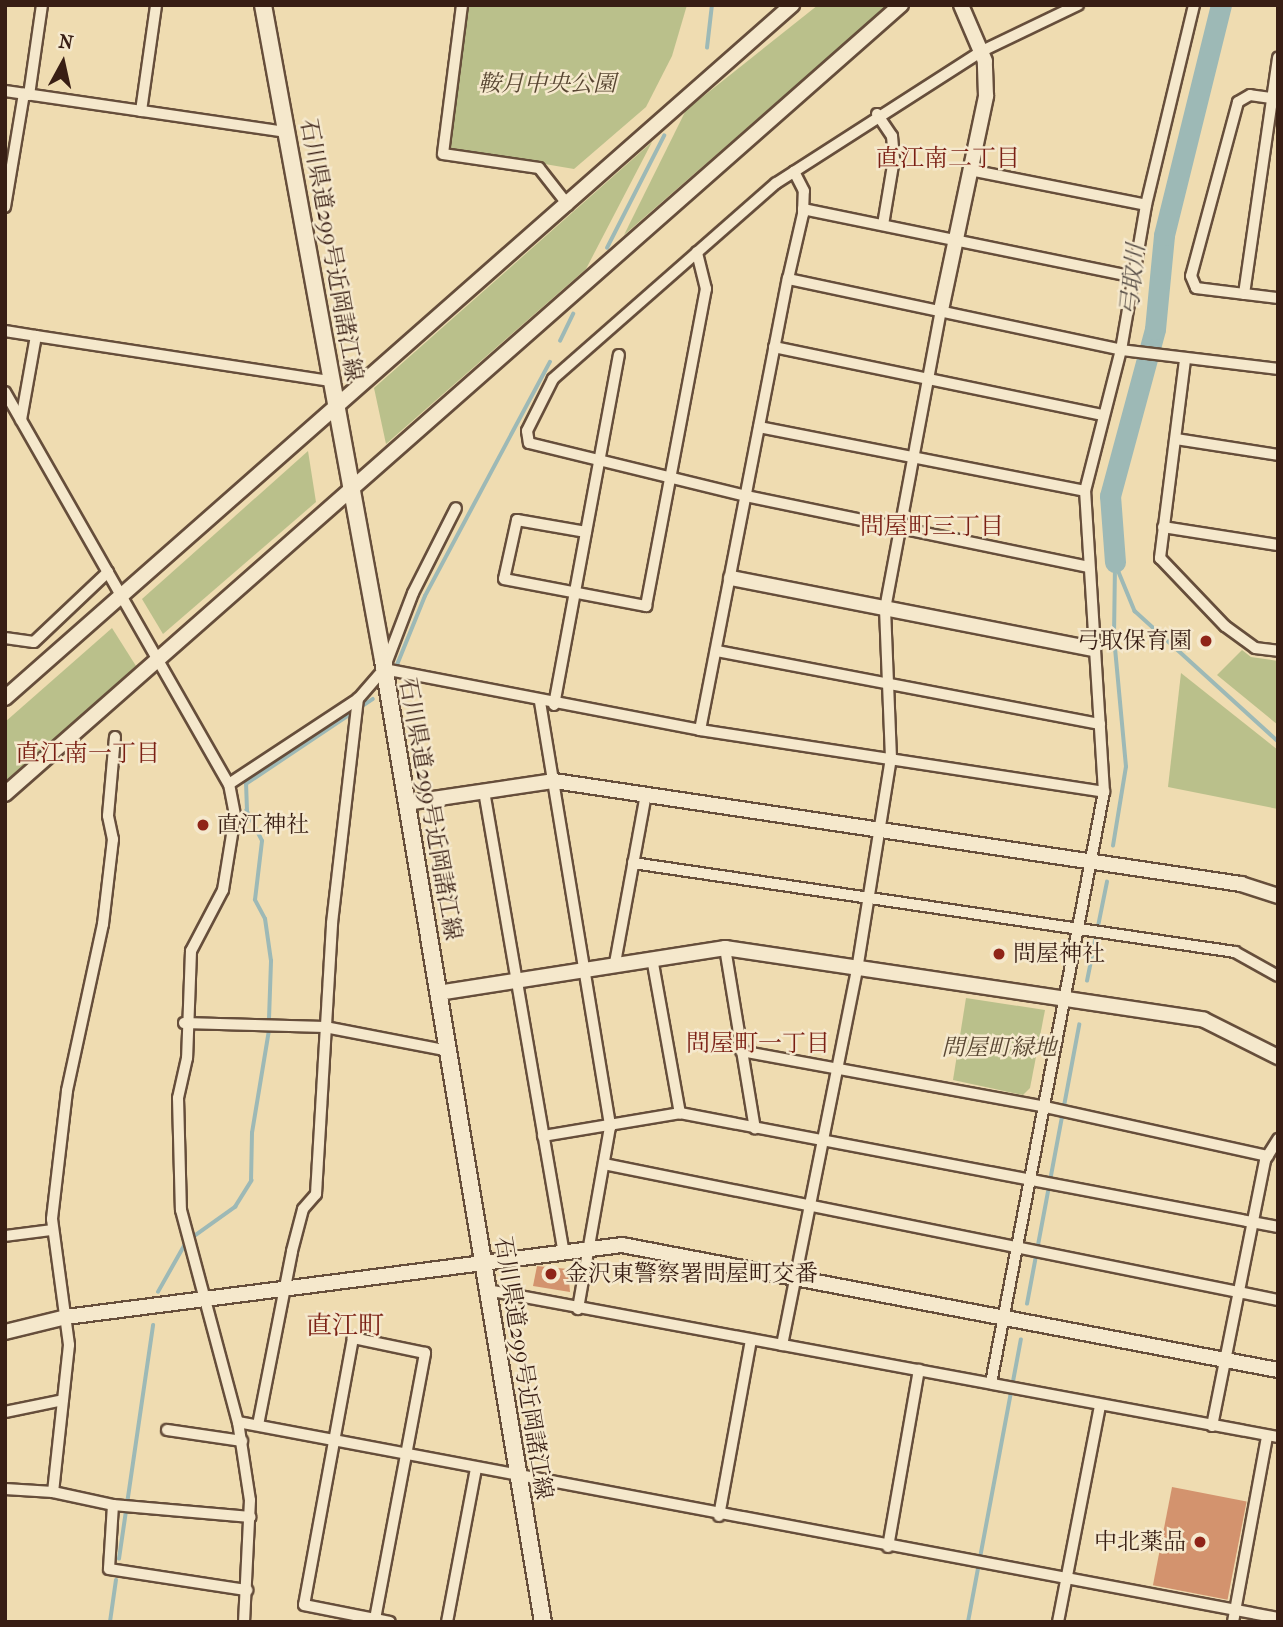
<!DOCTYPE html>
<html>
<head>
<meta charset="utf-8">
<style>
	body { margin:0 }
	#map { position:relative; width:1283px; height:1627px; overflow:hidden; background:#efdcb1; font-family:"IM FELL French Canon","Noto Serif JP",serif }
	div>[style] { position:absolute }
	.green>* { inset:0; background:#bac08b }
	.stream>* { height:3.5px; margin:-1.75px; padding:0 1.75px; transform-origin:1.75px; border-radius:1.75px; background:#9db9b6 }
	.river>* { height:21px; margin:-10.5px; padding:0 10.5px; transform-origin:10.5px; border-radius:10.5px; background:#9db9b6 }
	.building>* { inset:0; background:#d3936e; transform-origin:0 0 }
	.roads { filter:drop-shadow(2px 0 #664e3b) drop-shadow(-2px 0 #664e3b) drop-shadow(0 2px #664e3b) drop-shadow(0 -2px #664e3b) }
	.minor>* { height:10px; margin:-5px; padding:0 5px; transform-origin:5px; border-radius:5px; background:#f5e8cc }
	.tertiary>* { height:14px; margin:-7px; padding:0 7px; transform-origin:7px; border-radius:7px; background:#f5e8cc }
	.secondary>* { height:16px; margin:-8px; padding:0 8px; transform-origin:8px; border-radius:8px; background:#f5e8cc }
	.dots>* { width:19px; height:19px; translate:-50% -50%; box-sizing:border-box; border:4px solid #f5e8cc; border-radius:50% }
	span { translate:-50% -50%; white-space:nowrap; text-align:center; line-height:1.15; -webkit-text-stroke:5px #f5e8cc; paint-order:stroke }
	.park-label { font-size:23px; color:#584632; font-style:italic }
	.street-label { font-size:23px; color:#381e14 }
	.poi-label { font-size:23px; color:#381e14 }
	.right { translate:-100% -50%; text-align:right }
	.left { translate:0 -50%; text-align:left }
	.neighbourhood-label { font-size:24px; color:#7a1f14 }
	.water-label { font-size:24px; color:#564c45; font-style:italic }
	.quarter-label { font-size:26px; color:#7a1f14 }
	.frame { position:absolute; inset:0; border:7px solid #381e14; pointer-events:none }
	.north { position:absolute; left:28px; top:28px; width:70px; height:70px; -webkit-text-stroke:5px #f5e8cc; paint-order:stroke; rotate:8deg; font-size:19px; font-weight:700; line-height:28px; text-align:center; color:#381e14 }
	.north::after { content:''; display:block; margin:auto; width:24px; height:32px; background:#381e14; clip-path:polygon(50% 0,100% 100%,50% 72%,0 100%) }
</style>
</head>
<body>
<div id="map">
	<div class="green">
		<i style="clip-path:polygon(455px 5px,687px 5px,672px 56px,646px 107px,574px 169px,439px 146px)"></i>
		<i style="clip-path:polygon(818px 5px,888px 5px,624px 235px,686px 110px)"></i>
		<i style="clip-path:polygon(652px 142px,586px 269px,386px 444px,374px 388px)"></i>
		<i style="clip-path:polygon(308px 451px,316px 502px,163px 634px,142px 599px)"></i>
		<i style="clip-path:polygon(112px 628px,136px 666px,5px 782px,5px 722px)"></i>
		<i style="clip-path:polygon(1242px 650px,1251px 657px,1278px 661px,1278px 725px,1217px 675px)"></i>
		<i style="clip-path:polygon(1181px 673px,1278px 750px,1278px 809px,1168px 787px)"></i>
		<i style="clip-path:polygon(966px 998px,1045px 1010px,1030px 1088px,1023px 1095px,953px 1080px)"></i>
	</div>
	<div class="stream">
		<i style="left:707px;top:48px;width:43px;rotate:-83.4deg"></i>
		<i style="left:607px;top:248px;width:126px;rotate:-63deg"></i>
		<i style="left:560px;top:341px;width:30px;rotate:-64deg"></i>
		<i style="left:1116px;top:565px;width:50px;rotate:67.6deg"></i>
		<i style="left:1135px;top:611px;width:193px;rotate:42.3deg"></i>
		<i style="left:397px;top:665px;width:74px;rotate:-67.9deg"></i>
		<i style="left:425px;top:596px;width:265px;rotate:-61.9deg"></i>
		<i style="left:361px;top:707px;width:14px;rotate:-34deg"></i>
		<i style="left:1113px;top:846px;width:80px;rotate:-80.7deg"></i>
		<i style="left:1126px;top:767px;width:131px;rotate:-95.3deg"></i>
		<i style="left:1114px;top:637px;width:75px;rotate:-89.2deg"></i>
		<i style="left:1087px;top:981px;width:101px;rotate:-78.6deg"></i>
		<i style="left:269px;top:1019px;width:58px;rotate:-88deg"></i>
		<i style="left:271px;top:961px;width:42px;rotate:-98.1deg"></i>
		<i style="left:265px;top:919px;width:21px;rotate:-118deg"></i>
		<i style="left:255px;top:900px;width:59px;rotate:-83.2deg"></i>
		<i style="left:262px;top:841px;width:34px;rotate:-117deg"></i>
		<i style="left:247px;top:811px;width:27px;rotate:-92deg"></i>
		<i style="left:246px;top:784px;width:131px;rotate:-33.8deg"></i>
		<i style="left:193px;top:1237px;width:52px;rotate:-35.5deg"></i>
		<i style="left:235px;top:1207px;width:31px;rotate:-58deg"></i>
		<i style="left:251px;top:1181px;width:48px;rotate:-88.8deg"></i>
		<i style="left:252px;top:1133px;width:104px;rotate:-80.6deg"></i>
		<i style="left:158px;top:1292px;width:53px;rotate:-60.5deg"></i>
		<i style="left:1027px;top:1304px;width:284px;rotate:-79.4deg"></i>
		<i style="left:119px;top:1559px;width:236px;rotate:-81.7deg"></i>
		<i style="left:110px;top:1622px;width:42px;rotate:-81.9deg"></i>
		<i style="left:968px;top:1622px;width:287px;rotate:-79.4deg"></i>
	</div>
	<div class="river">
		<i style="left:1115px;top:562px;width:66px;rotate:-94.3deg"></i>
		<i style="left:1110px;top:496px;width:173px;rotate:-74.9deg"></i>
		<i style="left:1155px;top:329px;width:94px;rotate:-84.5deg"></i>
		<i style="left:1164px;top:235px;width:237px;rotate:-76.1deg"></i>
	</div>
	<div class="building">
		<i style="clip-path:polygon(537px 1266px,568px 1269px,570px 1292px,533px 1286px)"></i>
		<i style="left:1172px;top:1487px;width:76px;height:100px;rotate:11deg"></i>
	</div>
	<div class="roads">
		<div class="minor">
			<i style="left:462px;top:5px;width:150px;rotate:97.3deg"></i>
			<i style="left:443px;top:154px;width:97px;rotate:8.3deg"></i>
			<i style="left:539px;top:168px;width:47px;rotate:51.9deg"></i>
			<i style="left:1078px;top:5px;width:106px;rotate:154.4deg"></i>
			<i style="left:982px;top:51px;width:245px;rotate:147.3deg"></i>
			<i style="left:776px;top:183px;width:297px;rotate:138.7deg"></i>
			<i style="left:553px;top:379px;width:58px;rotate:116.6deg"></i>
			<i style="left:527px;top:431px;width:12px;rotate:81deg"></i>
			<i style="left:529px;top:443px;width:223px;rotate:13.7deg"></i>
			<i style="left:746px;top:496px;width:350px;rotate:11.7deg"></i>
			<i style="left:5px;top:91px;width:285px;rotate:8.3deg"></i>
			<i style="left:29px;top:95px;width:91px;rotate:-81.8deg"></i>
			<i style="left:1278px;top:99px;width:28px;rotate:-172deg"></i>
			<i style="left:1250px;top:95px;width:14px;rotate:150deg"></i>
			<i style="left:1238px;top:102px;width:180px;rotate:105.1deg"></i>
			<i style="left:1191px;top:276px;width:13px;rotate:67deg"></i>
			<i style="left:1196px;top:288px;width:83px;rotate:7deg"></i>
			<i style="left:141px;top:111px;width:107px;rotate:-81.9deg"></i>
			<i style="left:877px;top:114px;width:27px;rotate:56deg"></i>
			<i style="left:892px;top:136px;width:23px;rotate:85deg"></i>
			<i style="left:894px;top:159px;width:67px;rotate:99.5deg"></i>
			<i style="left:970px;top:170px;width:179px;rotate:11.2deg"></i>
			<i style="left:5px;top:207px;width:115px;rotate:-80.5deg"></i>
			<i style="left:803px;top:209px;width:338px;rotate:11.6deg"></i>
			<i style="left:788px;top:279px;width:67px;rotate:-77deg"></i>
			<i style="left:803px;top:214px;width:23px;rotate:-88deg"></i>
			<i style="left:804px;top:191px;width:22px;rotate:-117deg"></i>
			<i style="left:1244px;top:294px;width:239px;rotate:-81.8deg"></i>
			<i style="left:5px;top:331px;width:31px;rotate:9deg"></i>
			<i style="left:774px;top:347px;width:336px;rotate:11.7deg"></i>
			<i style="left:1185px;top:360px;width:200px;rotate:97.2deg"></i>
			<i style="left:1160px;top:558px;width:94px;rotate:46.3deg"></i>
			<i style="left:1225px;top:626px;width:37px;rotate:36deg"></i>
			<i style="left:1255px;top:648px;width:23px;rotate:7deg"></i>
			<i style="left:5px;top:392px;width:451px;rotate:60.3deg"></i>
			<i style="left:229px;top:784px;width:33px;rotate:79deg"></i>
			<i style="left:235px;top:816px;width:75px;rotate:99.2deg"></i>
			<i style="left:223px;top:890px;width:69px;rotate:117.7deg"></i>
			<i style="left:191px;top:951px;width:107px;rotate:92.1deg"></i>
			<i style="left:187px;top:1058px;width:41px;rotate:102.7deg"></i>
			<i style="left:178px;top:1098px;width:112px;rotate:88.5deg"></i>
			<i style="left:181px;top:1210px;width:220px;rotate:75deg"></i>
			<i style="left:238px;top:1422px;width:79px;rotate:81.3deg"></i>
			<i style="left:250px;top:1500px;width:122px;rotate:92.8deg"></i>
			<i style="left:21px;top:420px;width:85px;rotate:-79.9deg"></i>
			<i style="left:36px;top:336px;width:298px;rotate:8.7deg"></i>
			<i style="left:759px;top:427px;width:332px;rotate:11.1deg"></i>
			<i style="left:1176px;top:439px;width:103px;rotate:8.9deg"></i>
			<i style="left:1163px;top:527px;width:116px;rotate:8.9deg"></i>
			<i style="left:586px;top:532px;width:70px;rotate:-170.1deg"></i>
			<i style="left:517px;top:520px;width:60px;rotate:102.4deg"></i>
			<i style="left:504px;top:579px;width:145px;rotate:10.8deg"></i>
			<i style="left:646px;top:606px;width:323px;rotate:-79.3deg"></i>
			<i style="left:706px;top:289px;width:38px;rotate:-104deg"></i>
			<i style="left:5px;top:638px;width:29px;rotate:8deg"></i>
			<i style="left:34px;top:642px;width:102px;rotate:-43.4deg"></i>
			<i style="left:717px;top:651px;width:390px;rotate:10.8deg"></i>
			<i style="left:384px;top:669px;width:322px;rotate:10.9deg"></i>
			<i style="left:700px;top:730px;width:409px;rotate:8.7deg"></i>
			<i style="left:540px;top:702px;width:431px;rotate:80.6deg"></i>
			<i style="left:610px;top:1127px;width:185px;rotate:100deg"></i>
			<i style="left:554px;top:705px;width:356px;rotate:-79.5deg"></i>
			<i style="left:700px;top:730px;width:460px;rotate:-79deg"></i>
			<i style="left:788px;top:279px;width:340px;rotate:12deg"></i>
			<i style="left:1121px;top:350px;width:158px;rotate:6.9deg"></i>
			<i style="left:115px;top:737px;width:79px;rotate:95.1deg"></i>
			<i style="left:108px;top:816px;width:24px;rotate:78deg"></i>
			<i style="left:113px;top:839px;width:86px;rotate:96.7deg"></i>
			<i style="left:103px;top:924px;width:171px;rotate:102.2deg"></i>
			<i style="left:67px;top:1091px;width:129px;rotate:96.7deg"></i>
			<i style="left:52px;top:1219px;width:127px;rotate:82.3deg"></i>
			<i style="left:69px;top:1345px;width:148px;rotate:96.2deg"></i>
			<i style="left:53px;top:1492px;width:61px;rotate:12.2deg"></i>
			<i style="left:113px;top:1505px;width:138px;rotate:5deg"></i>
			<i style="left:229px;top:784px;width:154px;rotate:-33.4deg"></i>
			<i style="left:358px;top:699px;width:40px;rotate:-49deg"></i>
			<i style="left:384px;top:669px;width:81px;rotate:-69.1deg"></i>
			<i style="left:413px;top:593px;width:95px;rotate:-63.2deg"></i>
			<i style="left:484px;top:791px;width:466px;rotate:80.2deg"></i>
			<i style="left:633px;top:863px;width:609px;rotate:8.41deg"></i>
			<i style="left:1235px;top:952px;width:49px;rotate:29.2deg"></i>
			<i style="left:725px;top:948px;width:183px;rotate:80.6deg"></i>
			<i style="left:652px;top:958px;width:158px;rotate:79.8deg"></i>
			<i style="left:615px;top:963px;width:172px;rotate:-79.6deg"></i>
			<i style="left:184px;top:1023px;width:141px;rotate:1.6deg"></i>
			<i style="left:325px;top:1027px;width:122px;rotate:10.9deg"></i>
			<i style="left:741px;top:1051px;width:309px;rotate:10.4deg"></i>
			<i style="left:1045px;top:1107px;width:228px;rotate:12.4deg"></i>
			<i style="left:543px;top:1136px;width:139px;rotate:-9.5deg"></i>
			<i style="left:680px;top:1113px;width:609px;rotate:10.79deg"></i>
			<i style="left:604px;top:1164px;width:688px;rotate:11.41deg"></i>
			<i style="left:5px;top:1236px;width:47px;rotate:-7.3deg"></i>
			<i style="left:487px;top:1290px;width:805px;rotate:10.53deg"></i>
			<i style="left:782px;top:1345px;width:382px;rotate:-78.7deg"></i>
			<i style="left:857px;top:970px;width:215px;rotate:-80.9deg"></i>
			<i style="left:891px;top:758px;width:149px;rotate:-92.3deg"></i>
			<i style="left:885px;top:609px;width:304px;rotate:-79.4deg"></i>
			<i style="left:991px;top:1383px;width:602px;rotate:-79.18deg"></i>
			<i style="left:1104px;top:792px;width:302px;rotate:-93.6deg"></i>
			<i style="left:1085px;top:491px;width:146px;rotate:-75.7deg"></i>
			<i style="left:1121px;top:350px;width:147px;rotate:-80.2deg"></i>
			<i style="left:1146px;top:205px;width:206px;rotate:-76.5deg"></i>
			<i style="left:5px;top:1412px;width:59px;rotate:-11.7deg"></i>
			<i style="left:238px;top:1422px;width:1058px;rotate:10.67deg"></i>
			<i style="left:258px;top:1425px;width:177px;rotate:-78.9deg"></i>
			<i style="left:292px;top:1251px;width:43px;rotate:-75.3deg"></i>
			<i style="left:303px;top:1209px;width:20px;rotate:-49deg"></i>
			<i style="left:316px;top:1194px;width:271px;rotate:-86.6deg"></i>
			<i style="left:332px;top:923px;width:226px;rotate:-83.4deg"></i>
			<i style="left:1212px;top:1426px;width:271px;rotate:-78.7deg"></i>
			<i style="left:1265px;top:1160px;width:25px;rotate:-58deg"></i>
			<i style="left:167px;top:1430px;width:76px;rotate:8.3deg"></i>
			<i style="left:5px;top:1489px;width:48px;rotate:3.6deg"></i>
			<i style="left:113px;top:1505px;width:64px;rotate:93.6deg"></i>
			<i style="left:109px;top:1569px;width:140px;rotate:8.7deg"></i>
			<i style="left:719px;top:1516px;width:179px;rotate:-79.7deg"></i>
			<i style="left:888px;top:1547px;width:180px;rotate:-80.1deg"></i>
			<i style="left:375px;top:1622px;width:3px;rotate:-90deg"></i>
			<i style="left:375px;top:1619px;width:167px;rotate:-79.3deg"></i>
			<i style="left:406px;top:1455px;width:104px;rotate:-79.4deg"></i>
			<i style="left:425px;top:1353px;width:74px;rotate:-168.2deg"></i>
			<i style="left:353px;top:1338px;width:271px;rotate:100.4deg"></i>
			<i style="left:304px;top:1605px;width:72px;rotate:11.2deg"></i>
			<i style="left:375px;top:1619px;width:15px;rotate:11deg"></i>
			<i style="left:447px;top:1622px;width:156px;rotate:-79.3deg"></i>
			<i style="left:1058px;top:1622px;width:221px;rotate:-79deg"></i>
			<i style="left:1233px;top:1622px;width:189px;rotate:-79.6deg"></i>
		</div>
		<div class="tertiary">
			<i style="left:941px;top:310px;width:219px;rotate:-78.1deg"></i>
			<i style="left:986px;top:96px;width:35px;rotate:-92deg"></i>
			<i style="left:985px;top:61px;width:61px;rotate:-113.2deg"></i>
			<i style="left:731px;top:578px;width:369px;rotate:11.1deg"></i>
			<i style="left:5px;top:698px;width:1049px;rotate:-41.37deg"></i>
			<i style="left:5px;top:794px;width:1194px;rotate:-41.37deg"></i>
			<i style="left:406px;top:803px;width:150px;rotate:-8.5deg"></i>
			<i style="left:554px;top:781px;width:695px;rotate:8.53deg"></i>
			<i style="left:1241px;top:884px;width:39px;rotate:18deg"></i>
			<i style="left:438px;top:993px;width:291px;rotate:-8.9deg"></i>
			<i style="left:725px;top:948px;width:484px;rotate:8.5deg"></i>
			<i style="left:1204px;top:1020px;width:83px;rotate:26.6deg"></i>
			<i style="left:5px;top:1332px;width:63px;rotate:-13.8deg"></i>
			<i style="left:66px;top:1317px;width:561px;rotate:-7.38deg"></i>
			<i style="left:622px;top:1245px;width:668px;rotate:10.79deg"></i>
		</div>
		<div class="secondary">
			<i style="left:263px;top:5px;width:666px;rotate:79.62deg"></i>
			<i style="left:383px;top:660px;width:975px;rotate:80.56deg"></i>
		</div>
	</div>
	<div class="dots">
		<i style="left:1206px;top:641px;background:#8f2418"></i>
		<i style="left:203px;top:825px;background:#8f2418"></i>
		<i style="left:999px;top:954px;background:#8f2418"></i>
		<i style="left:551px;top:1274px;background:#8f2418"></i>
		<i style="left:1200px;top:1542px;background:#8f2418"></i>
	</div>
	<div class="park-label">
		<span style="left:547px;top:84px">鞍月中央公園</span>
		<span style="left:999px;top:1048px">問屋町緑地</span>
	</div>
	<div class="street-label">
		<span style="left:331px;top:250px;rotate:80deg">石川県道299号近岡諸江線</span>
		<span style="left:430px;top:809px;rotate:80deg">石川県道299号近岡諸江線</span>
		<span style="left:523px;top:1368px;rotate:81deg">石川県道299号近岡諸江線</span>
	</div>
	<div class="poi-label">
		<span class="right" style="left:1192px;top:641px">弓取保育園</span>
		<span class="left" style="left:217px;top:825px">直江神社</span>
		<span class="left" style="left:1013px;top:954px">問屋神社</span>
		<span class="left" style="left:565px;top:1274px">金沢東警察署問屋町交番</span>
		<span class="right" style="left:1186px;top:1542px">中北薬品</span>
	</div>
	<div class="neighbourhood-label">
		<span style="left:948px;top:159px">直江南二丁目</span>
		<span style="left:932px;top:527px">問屋町三丁目</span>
		<span style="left:88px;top:754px">直江南一丁目</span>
		<span style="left:758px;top:1044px">問屋町一丁目</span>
	</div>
	<div class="water-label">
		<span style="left:1133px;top:280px;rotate:-84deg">弓取川</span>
	</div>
	<div class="quarter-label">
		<span style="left:345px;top:1326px">直江町</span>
	</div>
	<div class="frame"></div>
	<div class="north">N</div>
</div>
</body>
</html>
